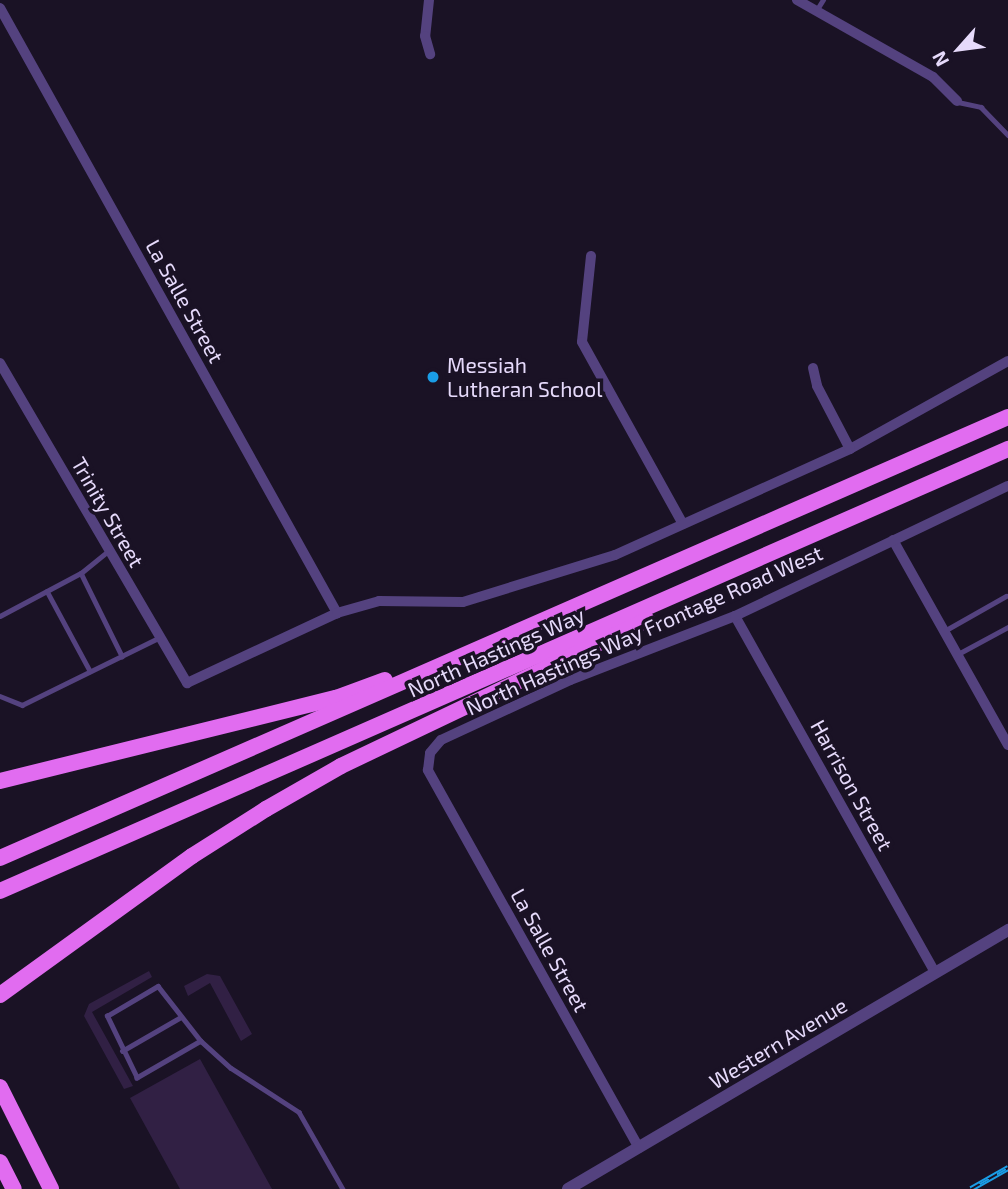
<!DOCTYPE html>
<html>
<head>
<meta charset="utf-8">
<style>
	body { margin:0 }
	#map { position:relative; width:1008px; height:1189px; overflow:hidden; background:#1a1225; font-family:"Exo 2",sans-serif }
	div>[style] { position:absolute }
	.building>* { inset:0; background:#312044 }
	.service>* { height:4.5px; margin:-2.25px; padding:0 2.25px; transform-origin:2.25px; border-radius:2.25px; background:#54427f }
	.minor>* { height:10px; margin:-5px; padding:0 5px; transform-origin:5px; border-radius:5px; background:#54427f }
	.tertiary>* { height:12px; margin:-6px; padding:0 6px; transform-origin:6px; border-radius:6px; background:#54427f }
	.primary>* { height:16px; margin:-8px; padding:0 8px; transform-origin:8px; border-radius:8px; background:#e16cf0 }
	.rail>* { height:6px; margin-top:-3px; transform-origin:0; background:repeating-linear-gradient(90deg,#1a1225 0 10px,#1a9de7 0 20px); box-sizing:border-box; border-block:2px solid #1a9de7 }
	.dots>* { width:19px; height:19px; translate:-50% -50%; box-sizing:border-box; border:4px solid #1a1225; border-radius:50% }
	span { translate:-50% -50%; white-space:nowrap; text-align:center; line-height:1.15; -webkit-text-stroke:7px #1a1225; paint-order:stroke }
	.street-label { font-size:21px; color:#e6dafb }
	.poi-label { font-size:21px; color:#e6dafb }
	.left { translate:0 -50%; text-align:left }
	.north { position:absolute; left:924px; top:14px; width:70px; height:70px; -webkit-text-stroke:5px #1a1225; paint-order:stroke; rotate:242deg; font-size:19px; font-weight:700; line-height:28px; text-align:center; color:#e6dafb }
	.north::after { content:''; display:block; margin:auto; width:24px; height:32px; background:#e6dafb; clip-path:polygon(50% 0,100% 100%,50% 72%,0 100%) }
</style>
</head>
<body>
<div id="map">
	<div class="building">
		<i style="clip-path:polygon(149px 971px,152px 977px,92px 1012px,133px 1086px,124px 1089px,84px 1016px,89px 1004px)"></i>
		<i style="clip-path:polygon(207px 974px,220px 976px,252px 1034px,241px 1041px,210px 983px,188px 996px,184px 986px)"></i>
		<i style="clip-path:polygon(200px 1059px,272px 1189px,180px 1189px,130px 1098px)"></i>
	</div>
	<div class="service">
		<i style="left:816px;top:11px;width:13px;rotate:-58deg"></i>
		<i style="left:958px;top:102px;width:24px;rotate:12deg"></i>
		<i style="left:981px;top:107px;width:39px;rotate:46deg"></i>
		<i style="left:81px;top:573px;width:93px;rotate:63.7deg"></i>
		<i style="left:47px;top:591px;width:91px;rotate:61.7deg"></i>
		<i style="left:0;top:616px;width:92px;rotate:-28deg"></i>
		<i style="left:81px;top:573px;width:35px;rotate:-39deg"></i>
		<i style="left:946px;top:630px;width:69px;rotate:-29.5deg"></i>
		<i style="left:958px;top:654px;width:57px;rotate:-28.4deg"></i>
		<i style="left:0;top:696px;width:24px;rotate:22deg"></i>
		<i style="left:22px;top:705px;width:152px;rotate:-26.2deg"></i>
		<i style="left:201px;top:1041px;width:74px;rotate:150deg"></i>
		<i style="left:137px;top:1078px;width:69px;rotate:-115.8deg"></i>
		<i style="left:107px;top:1016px;width:59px;rotate:-30.5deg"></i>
		<i style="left:158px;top:986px;width:70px;rotate:52deg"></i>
		<i style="left:201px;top:1041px;width:40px;rotate:42deg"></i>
		<i style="left:231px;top:1068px;width:81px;rotate:32.9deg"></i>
		<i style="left:299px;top:1112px;width:89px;rotate:60.3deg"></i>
		<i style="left:122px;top:1051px;width:68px;rotate:-30deg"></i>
	</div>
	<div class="minor">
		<i style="left:429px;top:0;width:36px;rotate:96deg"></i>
		<i style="left:425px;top:36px;width:19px;rotate:74deg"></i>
		<i style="left:797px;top:0;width:156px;rotate:29.5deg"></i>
		<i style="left:933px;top:77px;width:34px;rotate:45deg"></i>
		<i style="left:0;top:8px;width:693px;rotate:60.88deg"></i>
		<i style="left:591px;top:256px;width:86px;rotate:96deg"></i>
		<i style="left:582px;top:342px;width:208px;rotate:61deg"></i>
		<i style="left:0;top:363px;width:371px;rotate:59.7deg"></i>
		<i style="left:187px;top:683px;width:166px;rotate:-25deg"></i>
		<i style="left:337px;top:613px;width:44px;rotate:-15.9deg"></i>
		<i style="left:379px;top:601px;width:84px;rotate:0.7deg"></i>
		<i style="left:463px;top:602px;width:159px;rotate:-17.2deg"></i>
		<i style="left:615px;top:555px;width:258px;rotate:-24.3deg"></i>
		<i style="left:850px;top:449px;width:181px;rotate:-29.1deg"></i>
		<i style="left:813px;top:368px;width:18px;rotate:77deg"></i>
		<i style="left:817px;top:386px;width:71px;rotate:62.4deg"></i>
		<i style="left:893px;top:540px;width:235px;rotate:60.7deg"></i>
		<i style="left:735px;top:616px;width:409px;rotate:60.7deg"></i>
		<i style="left:639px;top:1148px;width:433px;rotate:-119.2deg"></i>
		<i style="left:428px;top:770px;width:17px;rotate:-83deg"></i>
		<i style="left:430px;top:753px;width:17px;rotate:-50deg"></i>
		<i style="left:441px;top:740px;width:142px;rotate:-24.9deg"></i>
		<i style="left:570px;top:680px;width:177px;rotate:-21.2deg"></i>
		<i style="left:735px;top:616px;width:302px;rotate:-25.5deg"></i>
	</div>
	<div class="tertiary">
		<i style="left:568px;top:1189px;width:511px;rotate:-30.48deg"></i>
	</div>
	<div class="primary">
		<i style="left:0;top:781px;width:346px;rotate:-13.9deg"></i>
		<i style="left:336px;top:698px;width:52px;rotate:-20.2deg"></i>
		<i style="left:0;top:858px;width:1100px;rotate:-23.63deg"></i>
		<i style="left:0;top:891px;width:1101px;rotate:-23.68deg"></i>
		<i style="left:0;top:995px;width:237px;rotate:-35.9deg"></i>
		<i style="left:192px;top:856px;width:88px;rotate:-32.4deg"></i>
		<i style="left:266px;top:809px;width:86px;rotate:-29.8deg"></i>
		<i style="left:341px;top:766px;width:339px;rotate:-25.5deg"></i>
		<i style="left:0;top:1087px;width:114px;rotate:63.4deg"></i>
		<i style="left:0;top:1162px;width:30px;rotate:63deg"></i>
	</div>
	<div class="rail">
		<i style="left:971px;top:1189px;width:43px;rotate:-29.6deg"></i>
	</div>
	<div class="dots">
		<i style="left:433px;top:377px;background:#1a9de7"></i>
	</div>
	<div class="street-label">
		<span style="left:185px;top:301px;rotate:61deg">La Salle Street</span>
		<span style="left:108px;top:512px;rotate:60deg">Trinity Street</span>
		<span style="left:644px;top:630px;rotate:-24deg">North Hastings Way Frontage Road West</span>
		<span style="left:496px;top:652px;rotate:-24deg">North Hastings Way</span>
		<span style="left:852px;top:785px;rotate:61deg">Harrison Street</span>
		<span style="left:550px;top:950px;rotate:61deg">La Salle Street</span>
		<span style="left:778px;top:1043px;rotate:-31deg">Western Avenue</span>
	</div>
	<div class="poi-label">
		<span class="left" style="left:447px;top:377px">Messiah<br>Lutheran School</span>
	</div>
	<div class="north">N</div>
</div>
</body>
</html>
